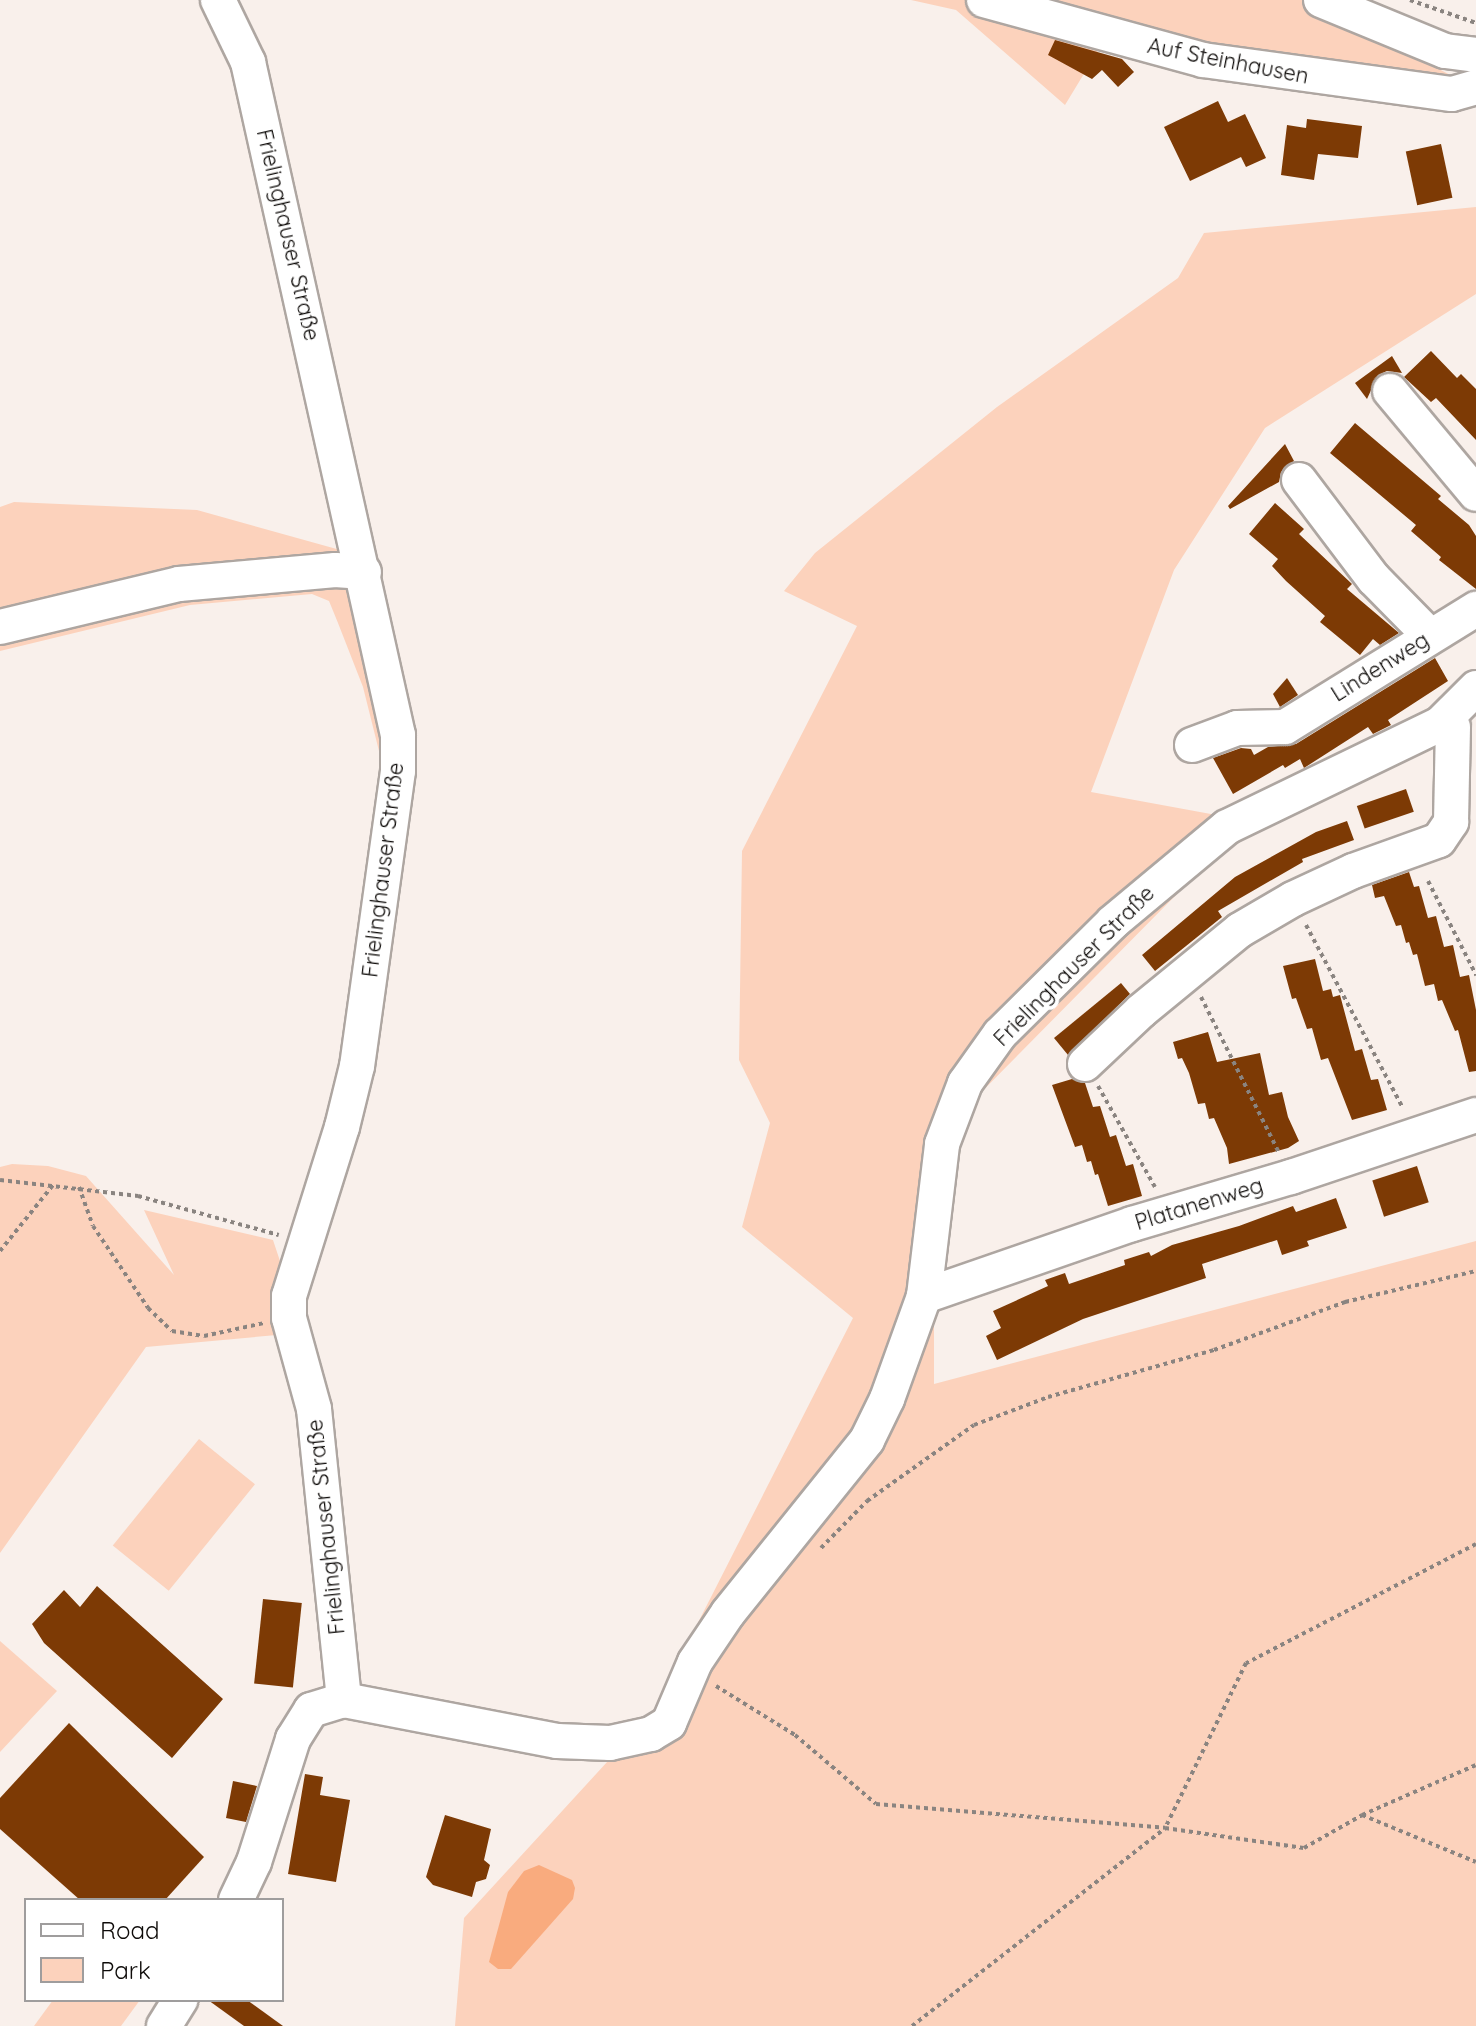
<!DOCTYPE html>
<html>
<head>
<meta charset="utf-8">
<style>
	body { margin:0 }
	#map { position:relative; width:1476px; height:2026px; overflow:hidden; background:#f9f0eb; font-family:Quicksand,sans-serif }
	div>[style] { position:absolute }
	.green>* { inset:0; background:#fcd2bc; transform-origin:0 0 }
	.water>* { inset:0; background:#f9ab7e }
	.building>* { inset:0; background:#7d3a05; transform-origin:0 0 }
	.path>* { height:4px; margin-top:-2px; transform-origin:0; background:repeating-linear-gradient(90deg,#8a8480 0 4px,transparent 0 8px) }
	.roads { filter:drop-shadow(2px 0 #aea6a1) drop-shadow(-2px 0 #aea6a1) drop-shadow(0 2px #aea6a1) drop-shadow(0 -2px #aea6a1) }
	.minor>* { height:34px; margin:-17px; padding:0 17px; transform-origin:17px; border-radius:17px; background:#fff }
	span { translate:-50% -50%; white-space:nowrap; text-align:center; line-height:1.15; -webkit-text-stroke:8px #fff; paint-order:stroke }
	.street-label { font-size:22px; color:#0e0b09 }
	.legend { position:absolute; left:24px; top:1898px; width:260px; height:104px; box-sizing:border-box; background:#fff; border:2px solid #9f9d9d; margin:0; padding:10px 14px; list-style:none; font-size:24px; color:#0e0b09 }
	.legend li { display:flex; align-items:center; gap:16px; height:40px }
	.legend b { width:40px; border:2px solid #9f9d9d }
</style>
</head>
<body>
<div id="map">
	<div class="green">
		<i style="clip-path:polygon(911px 0,1306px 0,1458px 79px,1307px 71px,1113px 26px,1065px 105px,956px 10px)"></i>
		<i style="clip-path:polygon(1476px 207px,1476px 294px,1265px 428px,1174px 570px,1091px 792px,1249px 821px,934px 1140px,934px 1384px,1476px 1241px,1476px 2026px,455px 2026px,464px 1918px,652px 1713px,853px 1318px,742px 1227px,770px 1123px,739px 1060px,742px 851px,857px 626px,784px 591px,815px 553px,997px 407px,1178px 278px,1204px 233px)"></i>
		<i style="clip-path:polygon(14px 502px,197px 510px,351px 553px,386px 719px,387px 783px,363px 687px,338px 623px,329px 601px,312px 594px,190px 605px,0 651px,0 507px)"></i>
		<i style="clip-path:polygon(12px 1164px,48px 1166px,86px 1176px,174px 1275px,144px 1210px,273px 1240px,285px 1276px,288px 1334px,146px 1347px,0 1553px,0 1167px)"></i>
		<i style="left:199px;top:1439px;width:72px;height:137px;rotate:39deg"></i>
		<i style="clip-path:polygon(0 1641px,57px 1691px,0 1752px)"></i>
		<i style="clip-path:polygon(53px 2000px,140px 2000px,121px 2026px,34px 2026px)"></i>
	</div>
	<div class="water">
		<i style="clip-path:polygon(539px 1865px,572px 1880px,575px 1888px,573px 1899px,511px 1969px,498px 1969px,489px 1962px,508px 1892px,524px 1871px)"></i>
	</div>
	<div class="building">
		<i style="clip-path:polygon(1055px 40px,1122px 59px,1134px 72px,1118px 87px,1102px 70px,1092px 79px,1048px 55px)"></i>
		<i style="clip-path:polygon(1218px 101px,1228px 122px,1245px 114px,1266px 158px,1246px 167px,1241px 157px,1190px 181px,1164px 127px)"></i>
		<i style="clip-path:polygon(1307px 119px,1362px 126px,1358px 158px,1318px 154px,1314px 180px,1281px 175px,1287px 125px,1306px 128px)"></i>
		<i style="left:1441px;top:144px;width:55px;height:36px;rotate:78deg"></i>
		<i style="clip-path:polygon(1431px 351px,1457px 378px,1461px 374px,1476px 389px,1476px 440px,1436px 398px,1431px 402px,1404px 377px)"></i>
		<i style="clip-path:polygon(1392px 356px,1402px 373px,1387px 371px,1378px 375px,1367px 399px,1355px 383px)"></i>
		<i style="clip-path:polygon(1355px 423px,1441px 496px,1438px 499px,1469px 525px,1476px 536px,1476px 589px,1439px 560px,1441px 557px,1411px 531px,1416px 525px,1330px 453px)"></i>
		<i style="clip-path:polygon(1285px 444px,1294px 461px,1281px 472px,1279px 482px,1230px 509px,1228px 506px)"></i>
		<i style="clip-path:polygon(1275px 503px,1304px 529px,1299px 534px,1352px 584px,1347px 589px,1399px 633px,1380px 645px,1373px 639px,1360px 655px,1320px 622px,1325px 616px,1286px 581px,1272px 566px,1278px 559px,1249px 534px)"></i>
		<i style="clip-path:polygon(1435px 658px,1448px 681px,1388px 720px,1391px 725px,1373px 734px,1368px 727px,1304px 768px,1300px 759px,1285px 768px,1283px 765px,1233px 794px,1213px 758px,1241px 748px,1251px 749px,1254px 755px,1268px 747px,1296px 744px)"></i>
		<i style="clip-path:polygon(1287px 678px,1298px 695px,1280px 707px,1273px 694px)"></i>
		<i style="left:1406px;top:789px;width:24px;height:52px;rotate:71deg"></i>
		<i style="clip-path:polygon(1347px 821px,1354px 840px,1302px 859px,1303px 862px,1218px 911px,1222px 917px,1155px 971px,1142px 955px,1235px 877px,1316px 832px)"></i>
		<i style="clip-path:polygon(1409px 872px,1414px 887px,1419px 886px,1428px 918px,1436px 916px,1444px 947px,1453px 945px,1460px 977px,1469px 975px,1476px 1010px,1476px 1071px,1469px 1072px,1458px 1030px,1455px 1031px,1442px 1000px,1438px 1001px,1434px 984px,1425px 986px,1417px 954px,1413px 955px,1409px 942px,1406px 943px,1401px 925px,1396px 926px,1384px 896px,1375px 898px,1372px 885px)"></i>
		<i style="clip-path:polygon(1315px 959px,1323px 991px,1331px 989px,1333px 997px,1340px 995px,1355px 1051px,1362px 1049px,1371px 1080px,1378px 1079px,1387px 1110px,1352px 1120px,1328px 1058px,1321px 1060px,1312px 1028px,1307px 1029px,1296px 998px,1292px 999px,1283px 966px)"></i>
		<i style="clip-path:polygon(1121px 983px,1130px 994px,1068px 1055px,1054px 1038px)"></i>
		<i style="clip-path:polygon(1208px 1032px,1217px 1062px,1260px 1053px,1269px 1095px,1282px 1092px,1288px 1117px,1299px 1141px,1288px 1148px,1229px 1164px,1227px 1148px,1214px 1118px,1209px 1119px,1205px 1103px,1198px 1104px,1189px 1073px,1182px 1058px,1178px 1059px,1173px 1042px)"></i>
		<i style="clip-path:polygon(1072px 1079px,1085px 1083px,1093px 1107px,1100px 1106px,1110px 1137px,1116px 1135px,1126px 1166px,1133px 1164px,1142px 1196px,1108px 1206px,1098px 1174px,1095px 1175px,1091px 1161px,1087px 1162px,1082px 1145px,1075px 1147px,1052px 1085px)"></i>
		<i style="left:1417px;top:1166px;width:38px;height:47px;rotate:72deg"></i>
		<i style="clip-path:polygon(1336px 1198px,1347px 1228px,1307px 1241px,1309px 1246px,1282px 1255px,1277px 1240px,1202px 1264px,1206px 1278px,1083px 1319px,997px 1360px,986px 1336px,1001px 1328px,993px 1311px,1048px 1286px,1045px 1280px,1065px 1273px,1069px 1284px,1125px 1265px,1124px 1260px,1149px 1252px,1151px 1256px,1172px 1245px,1239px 1226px,1293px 1206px,1296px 1212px)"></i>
		<i style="clip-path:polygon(97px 1586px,223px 1699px,172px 1758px,44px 1643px,32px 1624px,64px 1590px,80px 1607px)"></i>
		<i style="left:263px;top:1599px;width:39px;height:85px;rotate:6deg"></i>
		<i style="clip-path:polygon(69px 1723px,204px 1857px,165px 1900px,80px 1900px,0 1829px,0 1798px)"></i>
		<i style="clip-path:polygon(305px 1774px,323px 1777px,320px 1795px,350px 1800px,336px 1882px,288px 1874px)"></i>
		<i style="clip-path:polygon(233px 1781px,257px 1786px,246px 1822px,226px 1818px)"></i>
		<i style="clip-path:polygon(445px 1815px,491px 1829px,484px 1860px,490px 1865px,486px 1879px,476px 1882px,472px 1897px,433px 1885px,426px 1877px)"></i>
		<i style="clip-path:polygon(208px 2000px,247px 2000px,283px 2026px,244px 2026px)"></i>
	</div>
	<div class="path">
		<i style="left:1410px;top:0;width:70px;rotate:19.2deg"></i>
		<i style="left:1428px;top:881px;width:106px;rotate:62.9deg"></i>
		<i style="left:1306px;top:925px;width:207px;rotate:62.1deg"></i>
		<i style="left:1201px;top:997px;width:174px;rotate:63.4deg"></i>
		<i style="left:1098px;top:1086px;width:116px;rotate:60.6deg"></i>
		<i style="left:0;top:1180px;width:139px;rotate:6.6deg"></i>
		<i style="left:138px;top:1196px;width:146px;rotate:15.5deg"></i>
		<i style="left:79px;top:1187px;width:41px;rotate:70.3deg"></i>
		<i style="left:93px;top:1226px;width:99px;rotate:56.1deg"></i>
		<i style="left:148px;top:1308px;width:33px;rotate:44deg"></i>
		<i style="left:172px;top:1331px;width:32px;rotate:9deg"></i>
		<i style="left:204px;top:1336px;width:61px;rotate:-12.2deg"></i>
		<i style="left:0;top:1251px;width:85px;rotate:-51.2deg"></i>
		<i style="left:1476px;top:1544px;width:259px;rotate:152.6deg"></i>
		<i style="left:1246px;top:1663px;width:184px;rotate:116.1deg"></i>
		<i style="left:1165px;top:1828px;width:140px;rotate:8.2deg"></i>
		<i style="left:1304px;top:1848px;width:67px;rotate:-29.6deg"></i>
		<i style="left:1362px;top:1815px;width:124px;rotate:-23.7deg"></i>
		<i style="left:821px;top:1548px;width:66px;rotate:-45.6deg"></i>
		<i style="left:867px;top:1501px;width:131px;rotate:-35.4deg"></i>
		<i style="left:974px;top:1425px;width:79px;rotate:-20.7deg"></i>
		<i style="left:1048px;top:1397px;width:173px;rotate:-15.8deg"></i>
		<i style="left:1214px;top:1350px;width:140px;rotate:-20.1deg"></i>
		<i style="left:1345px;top:1302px;width:135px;rotate:-13.3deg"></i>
		<i style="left:716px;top:1686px;width:93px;rotate:31.8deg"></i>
		<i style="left:795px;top:1735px;width:106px;rotate:40.4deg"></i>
		<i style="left:876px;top:1804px;width:290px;rotate:4.7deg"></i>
		<i style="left:1362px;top:1815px;width:123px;rotate:22.4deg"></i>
		<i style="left:912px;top:2026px;width:321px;rotate:-38deg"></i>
	</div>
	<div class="roads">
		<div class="minor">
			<i style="left:218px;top:0;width:69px;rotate:64.2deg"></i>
			<i style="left:248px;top:62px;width:690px;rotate:77.44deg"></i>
			<i style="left:398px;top:735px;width:36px;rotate:90deg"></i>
			<i style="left:398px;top:771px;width:298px;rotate:97.9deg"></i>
			<i style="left:357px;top:1066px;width:63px;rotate:103.8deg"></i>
			<i style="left:342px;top:1127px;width:177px;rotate:107.4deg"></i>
			<i style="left:289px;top:1296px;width:22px;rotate:90deg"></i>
			<i style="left:289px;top:1318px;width:94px;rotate:74.6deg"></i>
			<i style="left:314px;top:1409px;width:293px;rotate:84.1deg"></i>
			<i style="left:984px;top:0;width:227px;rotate:15.3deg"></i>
			<i style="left:1203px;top:60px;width:251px;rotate:7.8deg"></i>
			<i style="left:1452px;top:94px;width:25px;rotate:-16deg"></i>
			<i style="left:1321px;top:0;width:134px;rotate:22.4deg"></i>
			<i style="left:1445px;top:51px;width:31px;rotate:7deg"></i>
			<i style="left:1390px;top:391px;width:134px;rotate:50.1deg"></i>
			<i style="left:1299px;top:480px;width:124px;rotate:52.9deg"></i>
			<i style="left:1374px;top:579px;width:78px;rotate:45.5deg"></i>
			<i style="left:0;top:627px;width:184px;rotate:-13.5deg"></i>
			<i style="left:179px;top:584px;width:157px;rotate:-5.1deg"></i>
			<i style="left:335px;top:570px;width:29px;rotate:4deg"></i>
			<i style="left:1192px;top:745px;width:48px;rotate:-20.7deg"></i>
			<i style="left:1237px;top:728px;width:48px;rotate:-1.2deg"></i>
			<i style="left:1285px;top:727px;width:225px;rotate:-31.7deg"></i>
			<i style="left:1085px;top:1064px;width:77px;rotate:-43.4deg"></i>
			<i style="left:1141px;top:1011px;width:128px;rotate:-39.3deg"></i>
			<i style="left:1240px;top:930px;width:61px;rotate:-30.3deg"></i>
			<i style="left:1293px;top:899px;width:66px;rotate:-25deg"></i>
			<i style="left:1353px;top:871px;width:91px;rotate:-19.8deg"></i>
			<i style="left:1439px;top:840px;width:22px;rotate:-56deg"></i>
			<i style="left:1451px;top:822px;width:95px;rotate:-88.8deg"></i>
			<i style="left:924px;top:1296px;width:220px;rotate:-19.1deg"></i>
			<i style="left:1132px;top:1224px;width:166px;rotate:-16.5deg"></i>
			<i style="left:1291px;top:1177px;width:195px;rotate:-18.5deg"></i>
			<i style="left:236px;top:1900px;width:42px;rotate:-64.7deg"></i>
			<i style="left:254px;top:1862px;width:129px;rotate:-72.4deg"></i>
			<i style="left:293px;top:1739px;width:34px;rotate:-58deg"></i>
			<i style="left:311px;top:1710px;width:34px;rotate:-17deg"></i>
			<i style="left:344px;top:1700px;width:217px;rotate:10.9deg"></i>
			<i style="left:557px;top:1741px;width:53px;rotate:2.2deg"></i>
			<i style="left:610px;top:1743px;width:42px;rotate:-12.4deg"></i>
			<i style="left:651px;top:1734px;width:21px;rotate:-31deg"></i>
			<i style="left:669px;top:1723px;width:66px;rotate:-66.9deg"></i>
			<i style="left:695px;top:1662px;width:59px;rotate:-56deg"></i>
			<i style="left:728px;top:1613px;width:222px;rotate:-51.2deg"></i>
			<i style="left:867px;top:1440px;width:46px;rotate:-64deg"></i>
			<i style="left:887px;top:1399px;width:109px;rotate:-70.2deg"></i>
			<i style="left:924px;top:1296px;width:153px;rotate:-83.2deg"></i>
			<i style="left:942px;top:1144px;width:65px;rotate:-69.3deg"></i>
			<i style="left:965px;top:1083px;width:60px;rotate:-54.5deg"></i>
			<i style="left:1000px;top:1034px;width:159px;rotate:-44.7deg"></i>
			<i style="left:1113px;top:922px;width:148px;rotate:-39.8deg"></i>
			<i style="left:1227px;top:827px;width:237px;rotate:-25.8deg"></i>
			<i style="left:1440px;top:724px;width:51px;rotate:-45deg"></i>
			<i style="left:164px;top:2026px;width:31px;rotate:-58deg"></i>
		</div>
	</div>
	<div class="street-label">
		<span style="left:1228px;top:61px;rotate:11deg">Auf Steinhausen</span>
		<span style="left:288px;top:235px;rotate:77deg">Frielinghauser Straße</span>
		<span style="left:1380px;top:667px;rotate:-32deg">Lindenweg</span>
		<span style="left:383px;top:870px;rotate:-83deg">Frielinghauser Straße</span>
		<span style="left:1074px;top:966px;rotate:-45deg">Frielinghauser Straße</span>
		<span style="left:1199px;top:1204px;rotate:-17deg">Platanenweg</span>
		<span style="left:326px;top:1527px;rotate:-96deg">Frielinghauser Straße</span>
	</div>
	<ul class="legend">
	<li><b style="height:10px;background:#fff"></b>Road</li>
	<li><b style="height:22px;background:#fcd2bc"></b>Park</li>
	</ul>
</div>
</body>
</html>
